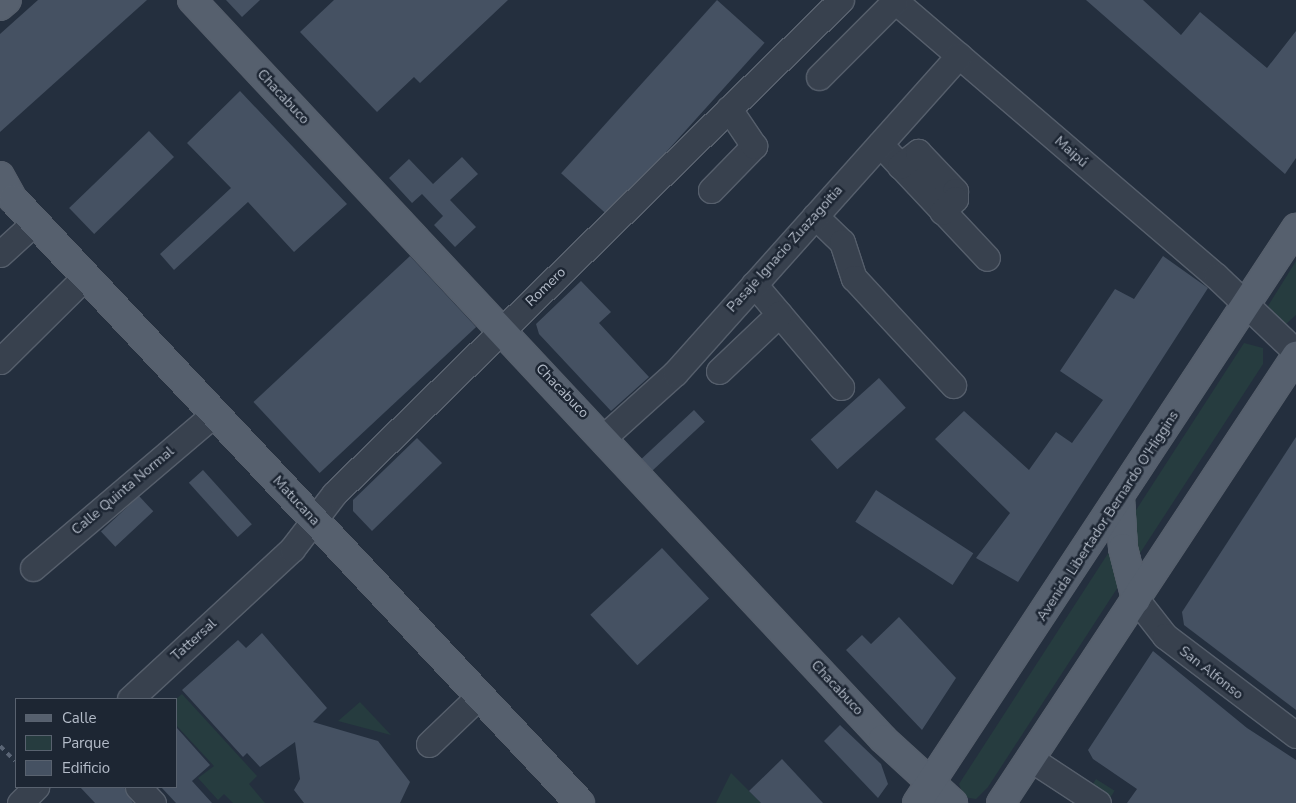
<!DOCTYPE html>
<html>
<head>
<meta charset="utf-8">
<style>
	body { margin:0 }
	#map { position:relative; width:1296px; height:803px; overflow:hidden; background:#242f3e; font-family:"Nunito Sans",sans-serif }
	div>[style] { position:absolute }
	.green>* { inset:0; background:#263c3f; transform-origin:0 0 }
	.building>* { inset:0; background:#455162; transform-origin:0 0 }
	.roads { filter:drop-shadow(1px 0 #565f6c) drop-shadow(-1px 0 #565f6c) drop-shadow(0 1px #565f6c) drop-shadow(0 -1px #565f6c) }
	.minor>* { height:25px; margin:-12.5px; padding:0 12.5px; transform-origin:12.5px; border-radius:12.5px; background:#38414e }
	.major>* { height:28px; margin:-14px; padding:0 14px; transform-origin:14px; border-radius:14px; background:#56606e }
	.rail>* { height:4px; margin-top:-2px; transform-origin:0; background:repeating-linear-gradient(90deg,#5a6575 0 5px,transparent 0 10px) }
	span { translate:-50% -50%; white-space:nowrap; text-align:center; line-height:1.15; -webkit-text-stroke:5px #1d2633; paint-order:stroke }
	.street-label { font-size:14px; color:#b4bcc9 }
	.legend { position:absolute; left:15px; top:698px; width:162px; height:90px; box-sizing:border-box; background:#1d2633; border:1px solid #59626f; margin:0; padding:6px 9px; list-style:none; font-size:15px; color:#b4bcc9 }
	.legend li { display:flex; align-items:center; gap:10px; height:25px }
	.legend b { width:25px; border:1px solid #59626f }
</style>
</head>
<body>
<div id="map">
	<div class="green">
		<i style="clip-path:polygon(1296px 261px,1296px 315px,1286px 324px,1268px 306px)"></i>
		<i style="clip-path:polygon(1244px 343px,1263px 348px,1263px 364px,988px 787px,976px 799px,964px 797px,959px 784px)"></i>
		<i style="clip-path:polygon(182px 694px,257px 776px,249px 784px,265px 803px,233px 803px,224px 794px,218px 800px,198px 778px,214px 766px,176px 725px,176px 699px)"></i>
		<i style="clip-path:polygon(360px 702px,391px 735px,338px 721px)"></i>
		<i style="clip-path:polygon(731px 773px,761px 803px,716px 803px)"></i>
		<i style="left:1096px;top:779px;width:22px;height:9px;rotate:32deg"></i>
	</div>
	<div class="building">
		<i style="clip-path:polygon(38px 0,147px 0,0 132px,0 34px)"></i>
		<i style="clip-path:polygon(226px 0,260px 0,242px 17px)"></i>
		<i style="clip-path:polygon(334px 0,508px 0,420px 83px,414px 77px,377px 112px,300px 32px)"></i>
		<i style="left:717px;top:0;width:64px;height:233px;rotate:42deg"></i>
		<i style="clip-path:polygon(1086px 0,1143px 0,1181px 35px,1200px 12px,1267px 68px,1296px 31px,1296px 158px,1285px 174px)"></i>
		<i style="clip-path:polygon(240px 91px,347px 204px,294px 252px,248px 202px,174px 270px,160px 254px,231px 188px,187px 143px)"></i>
		<i style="left:149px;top:131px;width:36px;height:111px;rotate:46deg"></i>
		<i style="clip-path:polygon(462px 157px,478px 174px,450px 200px,476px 227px,455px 247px,434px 225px,443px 216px,422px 194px,412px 203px,389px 178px,409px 159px,433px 184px)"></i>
		<i style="left:410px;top:256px;width:97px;height:214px;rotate:47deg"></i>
		<i style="clip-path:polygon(1163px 256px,1208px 288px,1018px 582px,976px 558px,1010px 513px,935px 439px,964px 411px,1029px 470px,1056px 432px,1072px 443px,1103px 400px,1060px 371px,1115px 289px,1134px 299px)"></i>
		<i style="clip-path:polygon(581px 281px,611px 312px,599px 323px,649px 377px,611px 411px,539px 334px,536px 324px)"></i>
		<i style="left:879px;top:378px;width:40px;height:92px;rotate:48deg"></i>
		<i style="left:694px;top:410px;width:16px;height:72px;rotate:47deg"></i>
		<i style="clip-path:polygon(1296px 437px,1296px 710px,1184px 625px,1182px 612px)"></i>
		<i style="clip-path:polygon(417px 438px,442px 463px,372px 531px,353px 511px,353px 500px)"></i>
		<i style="left:203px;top:470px;width:73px;height:19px;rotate:48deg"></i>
		<i style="left:876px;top:490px;width:116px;height:38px;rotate:33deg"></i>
		<i style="left:139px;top:496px;width:21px;height:52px;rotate:47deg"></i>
		<i style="left:662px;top:548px;width:69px;height:98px;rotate:47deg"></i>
		<i style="clip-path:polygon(899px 617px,956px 678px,922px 730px,846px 650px,862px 635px,871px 644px)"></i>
		<i style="clip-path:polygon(262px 633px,327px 708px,313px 722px,378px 741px,410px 782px,400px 803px,304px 803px,294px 790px,300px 779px,295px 742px,260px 767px,247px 753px,243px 757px,182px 690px,238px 640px,246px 648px)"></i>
		<i style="clip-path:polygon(1153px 651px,1247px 728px,1296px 760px,1296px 803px,1127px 803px,1137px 789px,1093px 759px,1088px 750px)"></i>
		<i style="clip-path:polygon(840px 725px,881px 764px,888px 784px,878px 798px,824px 741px)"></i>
		<i style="clip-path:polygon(176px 727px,210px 765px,192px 781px,212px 803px,176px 803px,161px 787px,176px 787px)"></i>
		<i style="clip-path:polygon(782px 759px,823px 803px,761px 803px,749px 791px)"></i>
		<i style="clip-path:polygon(80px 787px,124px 787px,133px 803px,95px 803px)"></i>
	</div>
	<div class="roads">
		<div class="minor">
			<i style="left:894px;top:0;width:424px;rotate:40.6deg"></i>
			<i style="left:1216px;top:276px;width:110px;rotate:43.5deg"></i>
			<i style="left:819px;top:77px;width:107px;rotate:-45deg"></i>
			<i style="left:880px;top:144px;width:156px;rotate:46.8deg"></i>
			<i style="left:900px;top:166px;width:23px;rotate:-38deg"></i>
			<i style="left:918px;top:152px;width:54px;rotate:46.5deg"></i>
			<i style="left:955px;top:191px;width:8px;rotate:90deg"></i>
			<i style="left:955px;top:199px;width:18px;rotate:135deg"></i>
			<i style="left:711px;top:190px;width:62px;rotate:-45.7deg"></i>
			<i style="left:754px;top:146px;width:45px;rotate:-124deg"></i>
			<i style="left:815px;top:216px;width:37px;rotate:44deg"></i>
			<i style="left:842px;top:242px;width:38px;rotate:72deg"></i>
			<i style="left:854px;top:278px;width:146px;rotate:47.2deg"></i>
			<i style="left:0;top:254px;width:47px;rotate:-42.4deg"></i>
			<i style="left:754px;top:284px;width:135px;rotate:49.8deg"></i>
			<i style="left:0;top:361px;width:121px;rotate:-44.7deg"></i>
			<i style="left:719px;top:371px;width:83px;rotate:-43.5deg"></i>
			<i style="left:605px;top:436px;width:94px;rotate:-42deg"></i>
			<i style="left:675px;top:373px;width:426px;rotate:-48.2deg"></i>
			<i style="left:33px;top:568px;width:238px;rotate:-40.4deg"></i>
			<i style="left:1136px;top:599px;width:47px;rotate:51.9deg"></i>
			<i style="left:1165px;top:636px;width:164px;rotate:37.1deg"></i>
			<i style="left:130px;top:699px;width:221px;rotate:-42.8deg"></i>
			<i style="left:292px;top:549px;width:69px;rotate:-52.6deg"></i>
			<i style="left:334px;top:494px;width:708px;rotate:-44.26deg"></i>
			<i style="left:429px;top:744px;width:69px;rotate:-43.8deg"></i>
			<i style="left:1031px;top:759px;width:80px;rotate:33.3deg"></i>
			<i style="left:138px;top:787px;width:22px;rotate:47deg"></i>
			<i style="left:20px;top:803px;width:23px;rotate:-45deg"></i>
		</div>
		<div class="major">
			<i style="left:192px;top:0;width:1012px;rotate:46.92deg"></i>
			<i style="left:883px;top:739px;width:95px;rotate:42.4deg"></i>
			<i style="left:0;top:6px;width:9px;rotate:-41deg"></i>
			<i style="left:0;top:176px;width:26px;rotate:61deg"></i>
			<i style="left:13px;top:199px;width:828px;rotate:46.81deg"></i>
			<i style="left:1120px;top:498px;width:50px;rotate:86.6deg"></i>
			<i style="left:1123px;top:548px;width:53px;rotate:75.7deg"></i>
			<i style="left:917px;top:803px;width:689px;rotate:-56.61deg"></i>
			<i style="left:1001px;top:803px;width:536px;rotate:-56.58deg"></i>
		</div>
	</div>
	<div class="rail">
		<i style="left:0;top:746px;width:21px;rotate:45deg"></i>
	</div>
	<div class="street-label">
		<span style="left:283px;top:97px;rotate:47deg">Chacabuco</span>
		<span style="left:1071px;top:152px;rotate:41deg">Maipú</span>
		<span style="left:785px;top:249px;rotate:-48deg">Pasaje Ignacio Zuazagoitia</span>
		<span style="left:546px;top:287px;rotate:-44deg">Romero</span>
		<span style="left:562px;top:391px;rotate:46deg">Chacabuco</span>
		<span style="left:123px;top:491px;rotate:-40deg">Calle Quinta Normal</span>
		<span style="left:296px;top:501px;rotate:47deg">Matucana</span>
		<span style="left:1108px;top:516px;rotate:-57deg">Avenida Libertador Bernardo O'Higgins</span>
		<span style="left:194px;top:640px;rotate:-42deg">Tattersal</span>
		<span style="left:1211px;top:673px;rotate:38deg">San Alfonso</span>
		<span style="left:837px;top:688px;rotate:47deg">Chacabuco</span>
	</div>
	<ul class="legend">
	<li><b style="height:6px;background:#56606e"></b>Calle</li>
	<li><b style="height:14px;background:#263c3f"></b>Parque</li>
	<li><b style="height:14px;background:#455162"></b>Edificio</li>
	</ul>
</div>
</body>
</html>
